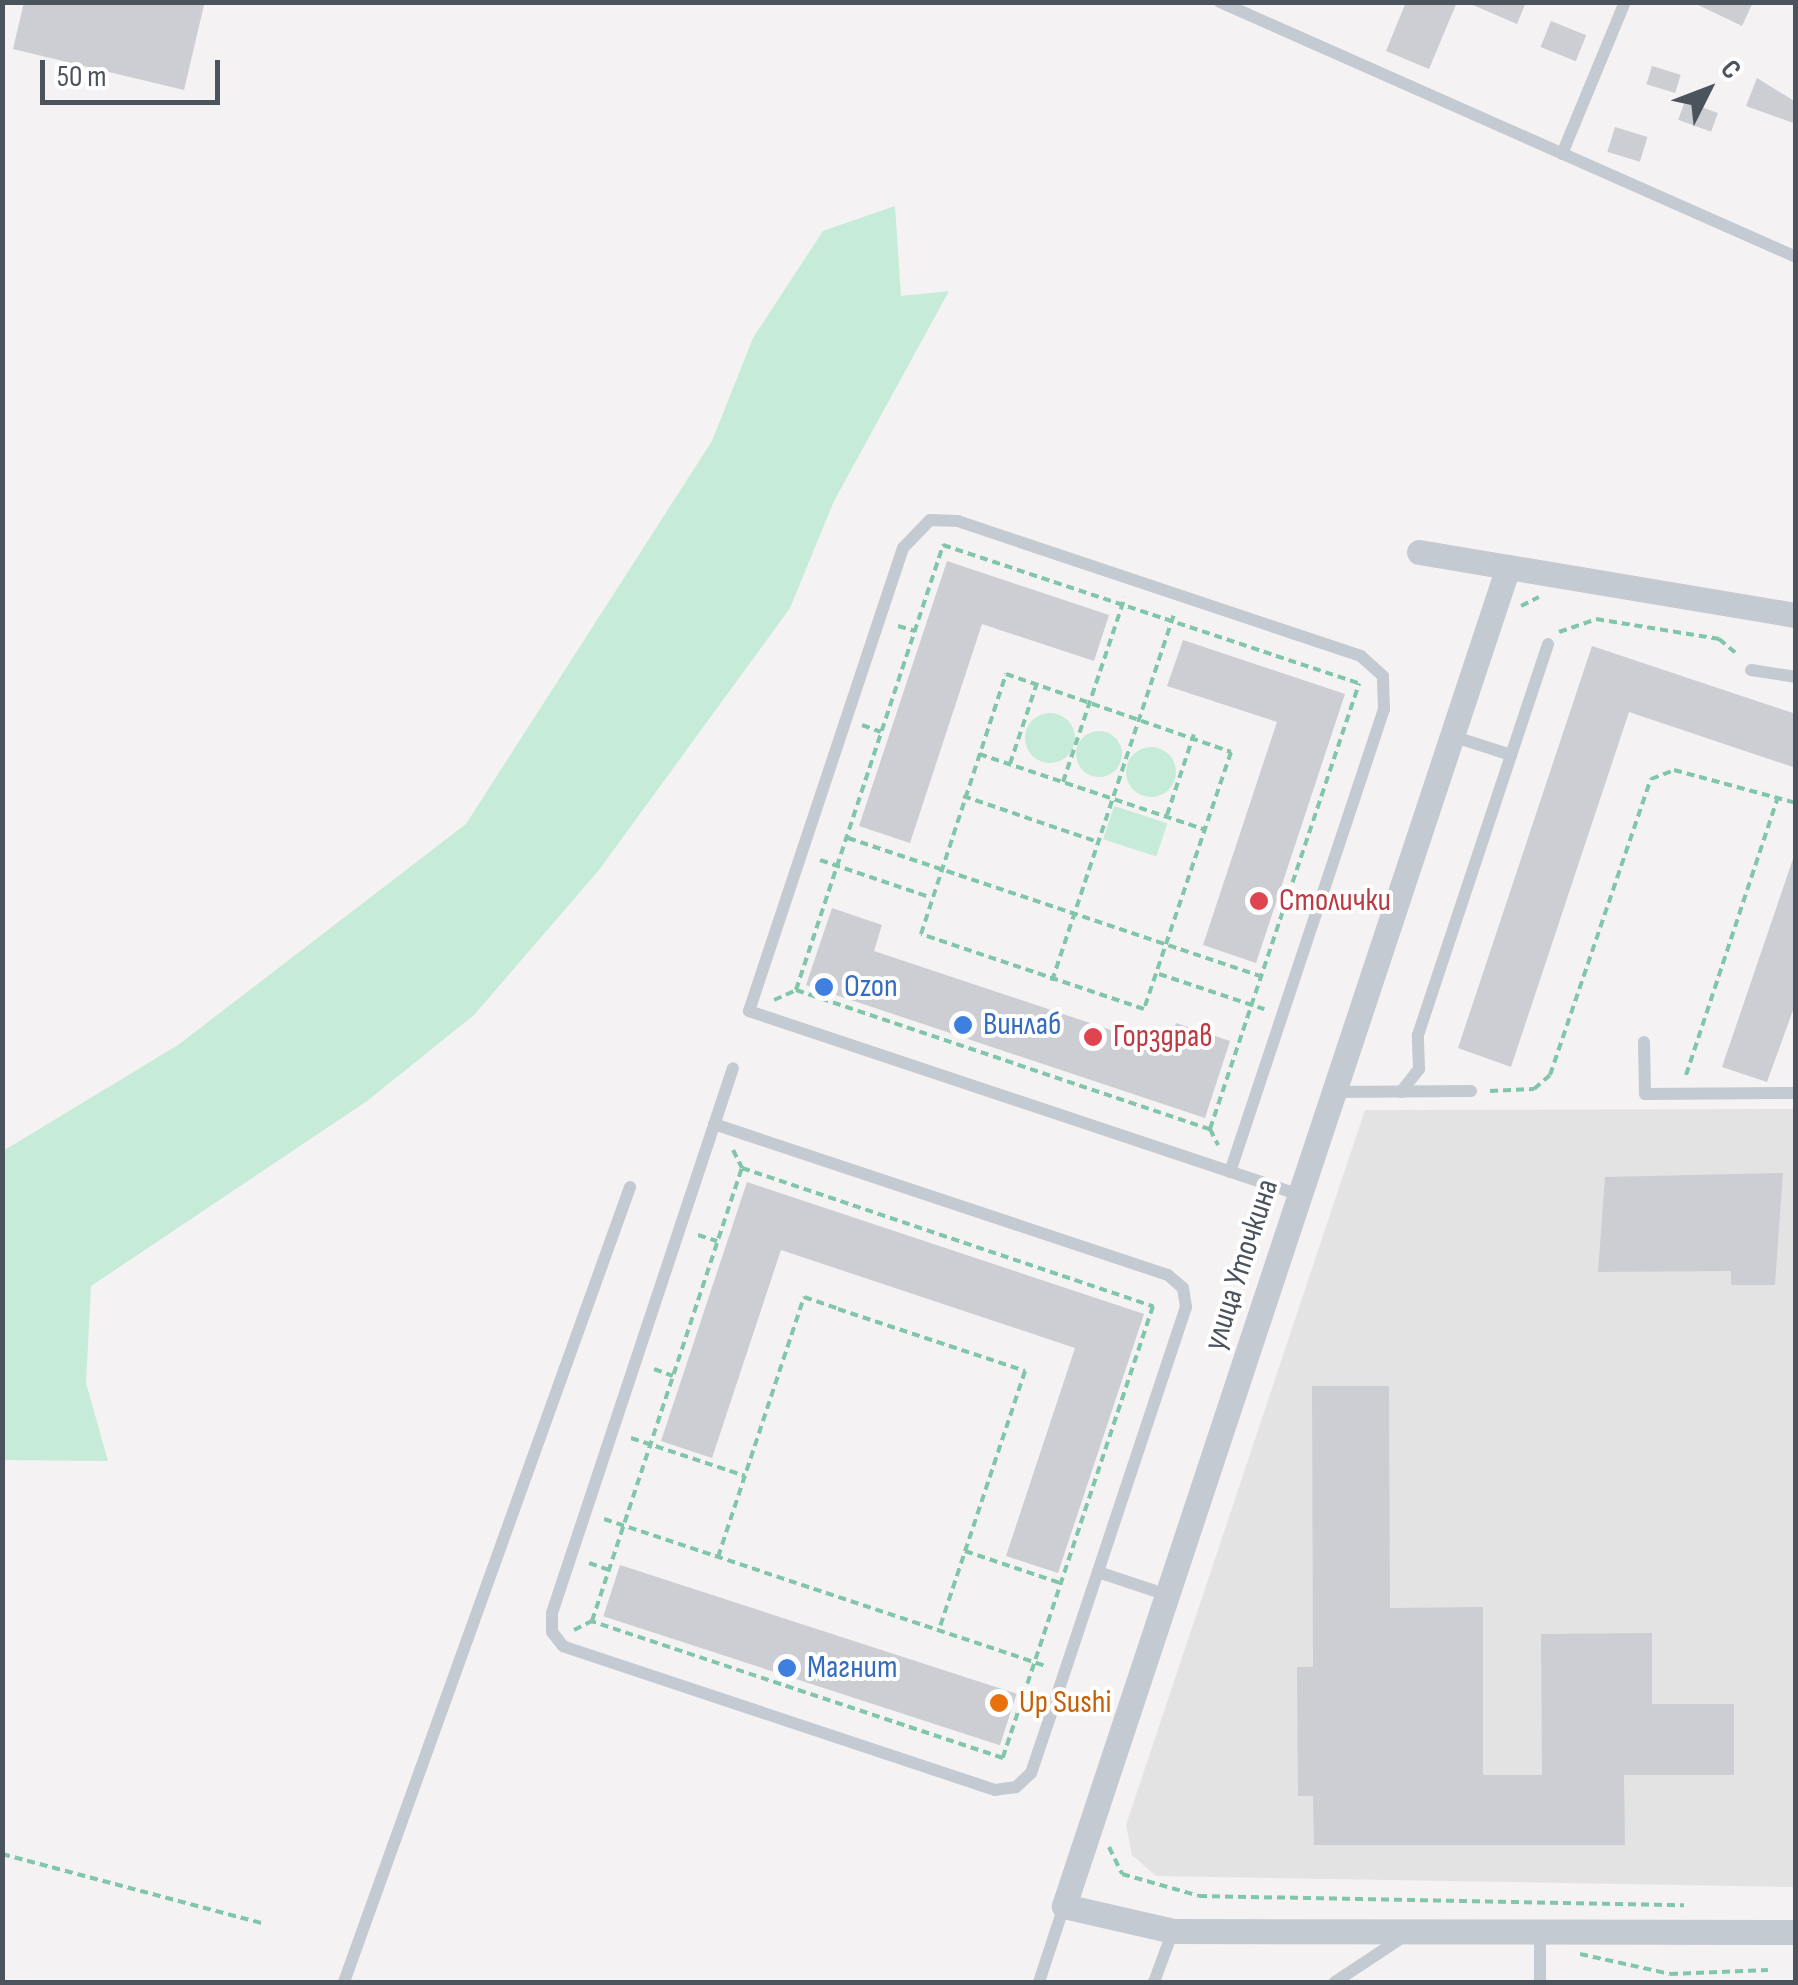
<!DOCTYPE html>
<html>
<head>
<meta charset="utf-8">
<style>
	body { margin:0 }
	#map { position:relative; width:1798px; height:1985px; overflow:hidden; background:#f4f2f2; font-family:"Sofia Sans Condensed",sans-serif }
	div>[style] { position:absolute }
	.education>* { inset:0; background:#e4e3e3 }
	.green>* { inset:0; background:#c6ebd8; transform-origin:0 0 }
	.round { border-radius:50% }
	.building>* { inset:0; background:#ccced3; transform-origin:0 0 }
	.path>* { height:4px; margin-top:-2px; transform-origin:0; background:repeating-linear-gradient(90deg,#81c6ab 0 8px,transparent 0 13px) }
	.service>* { height:12px; margin:-6px; padding:0 6px; transform-origin:6px; border-radius:6px; background:#c4cad1 }
	.minor>* { height:25px; margin:-12.5px; padding:0 12.5px; transform-origin:12.5px; border-radius:12.5px; background:#c4cad1 }
	.dots>* { width:28px; height:28px; translate:-50% -50%; box-sizing:border-box; border:5px solid #fff; border-radius:50% }
	span { translate:-50% -50%; white-space:nowrap; text-align:center; line-height:1.15; -webkit-text-stroke:8px #fff; paint-order:stroke }
	.health-label { font-size:32px; color:#be3a42 }
	.left { translate:0 -50%; text-align:left }
	.shop-label { font-size:32px; color:#366cbe }
	.street-label { font-size:32px; color:#4b535d }
	.food-label { font-size:32px; color:#c56008 }
	.frame { position:absolute; inset:0; border:5px solid #4b535d; pointer-events:none }
	.north { position:absolute; left:1658px; top:40px; width:100px; height:100px; -webkit-text-stroke:8px #fff; paint-order:stroke; rotate:48deg; font-size:28px; font-weight:700; line-height:40px; text-align:center; color:#4b535d }
	.north::after { content:''; display:block; margin:auto; width:35px; height:45px; background:#4b535d; clip-path:polygon(50% 0,100% 100%,50% 72%,0 100%) }
	.scale { position:absolute; left:40px; top:60px; width:180px; height:45px; box-sizing:border-box; border:5px solid #4b535d; border-top:0; padding-left:12px; font-size:30px; line-height:35px; white-space:nowrap; color:#4b535d; -webkit-text-stroke:8px #fff; paint-order:stroke }
</style>
</head>
<body>
<div id="map">
	<div class="education">
		<i style="clip-path:polygon(1795px 1109px,1795px 1887px,1156px 1876px,1132px 1855px,1126px 1825px,1365px 1110px)"></i>
	</div>
	<div class="green">
		<i style="clip-path:polygon(895px 206px,901px 296px,949px 291px,834px 501px,790px 608px,599px 870px,474px 1015px,367px 1101px,91px 1286px,86px 1383px,108px 1461px,3px 1460px,3px 1151px,178px 1045px,466px 824px,712px 441px,753px 338px,823px 231px)"></i>
		<i class="round" style="left:1025px;top:713px;width:50px;height:50px"></i>
		<i class="round" style="left:1076px;top:731px;width:46px;height:46px"></i>
		<i class="round" style="left:1126px;top:747px;width:50px;height:50px"></i>
		<i style="left:1114px;top:806px;width:56px;height:35px;rotate:18deg"></i>
	</div>
	<div class="building">
		<i style="clip-path:polygon(24px 2px,204px 5px,184px 90px,13px 49px)"></i>
		<i style="clip-path:polygon(1406px 2px,1457px 2px,1429px 69px,1386px 51px)"></i>
		<i style="clip-path:polygon(1466px 2px,1526px 2px,1517px 24px)"></i>
		<i style="clip-path:polygon(1692px 2px,1753px 2px,1742px 26px)"></i>
		<i style="left:1551px;top:21px;width:38px;height:28px;rotate:22deg"></i>
		<i style="left:1652px;top:66px;width:30px;height:19px;rotate:17deg"></i>
		<i style="clip-path:polygon(1757px 78px,1796px 102px,1796px 124px,1746px 106px)"></i>
		<i style="left:1685px;top:101px;width:35px;height:20px;rotate:20deg"></i>
		<i style="left:1615px;top:127px;width:34px;height:26px;rotate:17deg"></i>
		<i style="clip-path:polygon(947px 561px,1109px 615px,1094px 661px,982px 624px,910px 843px,859px 826px)"></i>
		<i style="clip-path:polygon(1183px 640px,1345px 694px,1256px 963px,1203px 945px,1277px 722px,1167px 686px)"></i>
		<i style="clip-path:polygon(1592px 646px,1796px 714px,1796px 768px,1629px 712px,1511px 1067px,1458px 1048px)"></i>
		<i style="clip-path:polygon(1796px 850px,1796px 1002px,1767px 1082px,1722px 1067px)"></i>
		<i style="clip-path:polygon(832px 908px,882px 925px,874px 951px,1168px 1049px,1176px 1023px,1230px 1041px,1205px 1118px,806px 985px)"></i>
		<i style="clip-path:polygon(1783px 1173px,1775px 1285px,1731px 1285px,1731px 1271px,1598px 1272px,1605px 1177px)"></i>
		<i style="clip-path:polygon(747px 1182px,1144px 1314px,1058px 1573px,1006px 1556px,1075px 1348px,781px 1250px,712px 1458px,661px 1441px)"></i>
		<i style="clip-path:polygon(1312px 1386px,1389px 1386px,1390px 1608px,1483px 1607px,1483px 1775px,1542px 1775px,1541px 1634px,1652px 1633px,1652px 1704px,1734px 1704px,1734px 1775px,1624px 1775px,1625px 1845px,1314px 1845px,1313px 1796px,1298px 1796px,1297px 1667px,1313px 1667px)"></i>
		<i style="left:620px;top:1565px;width:417px;height:54px;rotate:18deg"></i>
	</div>
	<div class="path">
		<i style="left:1521px;top:606px;width:20px;rotate:-27deg"></i>
		<i style="left:898px;top:626px;width:18px;rotate:16deg"></i>
		<i style="left:1559px;top:632px;width:39px;rotate:-19deg"></i>
		<i style="left:1596px;top:619px;width:125px;rotate:9.2deg"></i>
		<i style="left:1719px;top:639px;width:25px;rotate:40deg"></i>
		<i style="left:1006px;top:674px;width:238px;rotate:19.1deg"></i>
		<i style="left:1231px;top:752px;width:271px;rotate:108.7deg"></i>
		<i style="left:1144px;top:1009px;width:235px;rotate:-161.4deg"></i>
		<i style="left:921px;top:934px;width:274px;rotate:-71.9deg"></i>
		<i style="left:862px;top:725px;width:20px;rotate:20deg"></i>
		<i style="left:979px;top:754px;width:239px;rotate:18.5deg"></i>
		<i style="left:1010px;top:764px;width:85px;rotate:-71.6deg"></i>
		<i style="left:1063px;top:782px;width:195px;rotate:-71.5deg"></i>
		<i style="left:963px;top:796px;width:143px;rotate:18.8deg"></i>
		<i style="left:1167px;top:815px;width:85px;rotate:-71.6deg"></i>
		<i style="left:848px;top:838px;width:435px;rotate:18.5deg"></i>
		<i style="left:820px;top:860px;width:115px;rotate:18.7deg"></i>
		<i style="left:1159px;top:974px;width:111px;rotate:18.4deg"></i>
		<i style="left:1052px;top:981px;width:390px;rotate:-71.6deg"></i>
		<i style="left:796px;top:990px;width:437px;rotate:18.6deg"></i>
		<i style="left:1210px;top:1129px;width:18px;rotate:63deg"></i>
		<i style="left:774px;top:1000px;width:24px;rotate:-24deg"></i>
		<i style="left:796px;top:990px;width:469px;rotate:-71.7deg"></i>
		<i style="left:943px;top:545px;width:437px;rotate:18.4deg"></i>
		<i style="left:1686px;top:1075px;width:290px;rotate:-71.7deg"></i>
		<i style="left:1490px;top:1091px;width:44px;rotate:-2.6deg"></i>
		<i style="left:1534px;top:1089px;width:21px;rotate:-41deg"></i>
		<i style="left:1550px;top:1075px;width:313px;rotate:-71.2deg"></i>
		<i style="left:1651px;top:779px;width:25px;rotate:-21deg"></i>
		<i style="left:1674px;top:770px;width:126px;rotate:15.1deg"></i>
		<i style="left:1210px;top:1129px;width:470px;rotate:-71.5deg"></i>
		<i style="left:733px;top:1150px;width:20px;rotate:63deg"></i>
		<i style="left:742px;top:1168px;width:434px;rotate:18.6deg"></i>
		<i style="left:1153px;top:1306px;width:476px;rotate:108.4deg"></i>
		<i style="left:1003px;top:1758px;width:433px;rotate:-161.6deg"></i>
		<i style="left:592px;top:1621px;width:477px;rotate:-71.7deg"></i>
		<i style="left:698px;top:1235px;width:20px;rotate:18deg"></i>
		<i style="left:654px;top:1369px;width:20px;rotate:20deg"></i>
		<i style="left:631px;top:1438px;width:120px;rotate:18.4deg"></i>
		<i style="left:604px;top:1519px;width:465px;rotate:18.4deg"></i>
		<i style="left:965px;top:1551px;width:100px;rotate:18.6deg"></i>
		<i style="left:718px;top:1557px;width:274px;rotate:-71.7deg"></i>
		<i style="left:804px;top:1297px;width:36px;rotate:19deg"></i>
		<i style="left:838px;top:1309px;width:197px;rotate:18.3deg"></i>
		<i style="left:1025px;top:1371px;width:273px;rotate:108.4deg"></i>
		<i style="left:589px;top:1563px;width:21px;rotate:19deg"></i>
		<i style="left:574px;top:1630px;width:20px;rotate:-27deg"></i>
		<i style="left:1109px;top:1847px;width:30px;rotate:64deg"></i>
		<i style="left:1122px;top:1874px;width:80px;rotate:15.9deg"></i>
		<i style="left:1199px;top:1896px;width:485px;rotate:1.1deg"></i>
		<i style="left:2px;top:1854px;width:269px;rotate:14.9deg"></i>
		<i style="left:1580px;top:1954px;width:92px;rotate:12.5deg"></i>
		<i style="left:1670px;top:1974px;width:98px;rotate:-2.3deg"></i>
	</div>
	<div class="service">
		<i style="left:1220px;top:2px;width:630px;rotate:23.88deg"></i>
		<i style="left:1562px;top:154px;width:165px;rotate:-67.5deg"></i>
		<i style="left:1751px;top:670px;width:46px;rotate:8.8deg"></i>
		<i style="left:1452px;top:736px;width:62px;rotate:17.9deg"></i>
		<i style="left:1644px;top:1042px;width:52px;rotate:88.9deg"></i>
		<i style="left:1645px;top:1094px;width:151px;rotate:-0.4deg"></i>
		<i style="left:1334px;top:1092px;width:137px;rotate:-0.4deg"></i>
		<i style="left:1401px;top:1092px;width:29px;rotate:-52deg"></i>
		<i style="left:1419px;top:1069px;width:34px;rotate:-92deg"></i>
		<i style="left:1418px;top:1035px;width:412px;rotate:-71.6deg"></i>
		<i style="left:714px;top:1124px;width:478px;rotate:18.4deg"></i>
		<i style="left:1168px;top:1275px;width:20px;rotate:41deg"></i>
		<i style="left:1183px;top:1288px;width:19px;rotate:81deg"></i>
		<i style="left:1186px;top:1307px;width:429px;rotate:108.4deg"></i>
		<i style="left:1051px;top:1714px;width:62px;rotate:108.7deg"></i>
		<i style="left:1031px;top:1773px;width:21px;rotate:137deg"></i>
		<i style="left:1016px;top:1787px;width:21px;rotate:172deg"></i>
		<i style="left:995px;top:1790px;width:455px;rotate:-161.6deg"></i>
		<i style="left:563px;top:1646px;width:18px;rotate:-128deg"></i>
		<i style="left:552px;top:1632px;width:19px;rotate:-90deg"></i>
		<i style="left:552px;top:1613px;width:574px;rotate:-71.63deg"></i>
		<i style="left:1230px;top:1172px;width:488px;rotate:-71.6deg"></i>
		<i style="left:1384px;top:709px;width:33px;rotate:-92deg"></i>
		<i style="left:1383px;top:676px;width:30px;rotate:-138deg"></i>
		<i style="left:1361px;top:656px;width:425px;rotate:-161.5deg"></i>
		<i style="left:958px;top:521px;width:28px;rotate:-178deg"></i>
		<i style="left:930px;top:520px;width:39px;rotate:134deg"></i>
		<i style="left:903px;top:548px;width:488px;rotate:108.4deg"></i>
		<i style="left:749px;top:1011px;width:581px;rotate:18.47deg"></i>
		<i style="left:1098px;top:1572px;width:73px;rotate:18.4deg"></i>
		<i style="left:1540px;top:1936px;width:46px;rotate:90deg"></i>
		<i style="left:344px;top:1982px;width:845px;rotate:-70.21deg"></i>
		<i style="left:1039px;top:1982px;width:80px;rotate:-71.8deg"></i>
		<i style="left:1154px;top:1982px;width:54px;rotate:-69.6deg"></i>
		<i style="left:1335px;top:1982px;width:82px;rotate:-33.5deg"></i>
	</div>
	<div class="minor">
		<i style="left:1419px;top:552px;width:382px;rotate:9.5deg"></i>
		<i style="left:1508px;top:567px;width:1411px;rotate:108.35deg"></i>
		<i style="left:1064px;top:1906px;width:112px;rotate:12.9deg"></i>
		<i style="left:1173px;top:1931px;width:623px;rotate:0.09deg"></i>
	</div>
	<div class="dots">
		<i style="left:1259px;top:901px;background:#e0444e"></i>
		<i style="left:824px;top:987px;background:#3f7fe0"></i>
		<i style="left:963px;top:1025px;background:#3f7fe0"></i>
		<i style="left:1093px;top:1037px;background:#e0444e"></i>
		<i style="left:787px;top:1668px;background:#3f7fe0"></i>
		<i style="left:999px;top:1703px;background:#e8710a"></i>
	</div>
	<div class="health-label">
		<span class="left" style="left:1279px;top:901px">Столички</span>
		<span class="left" style="left:1113px;top:1037px">Горздрав</span>
	</div>
	<div class="shop-label">
		<span class="left" style="left:844px;top:987px">Ozon</span>
		<span class="left" style="left:983px;top:1025px">Винлаб</span>
		<span class="left" style="left:807px;top:1668px">Магнит</span>
	</div>
	<div class="street-label">
		<span style="left:1242px;top:1265px;rotate:-72deg">улица Уточкина</span>
	</div>
	<div class="food-label">
		<span class="left" style="left:1019px;top:1703px">Up Sushi</span>
	</div>
	<div class="frame"></div>
	<div class="north">С</div>
	<div class="scale">50 m</div>
</div>
</body>
</html>
